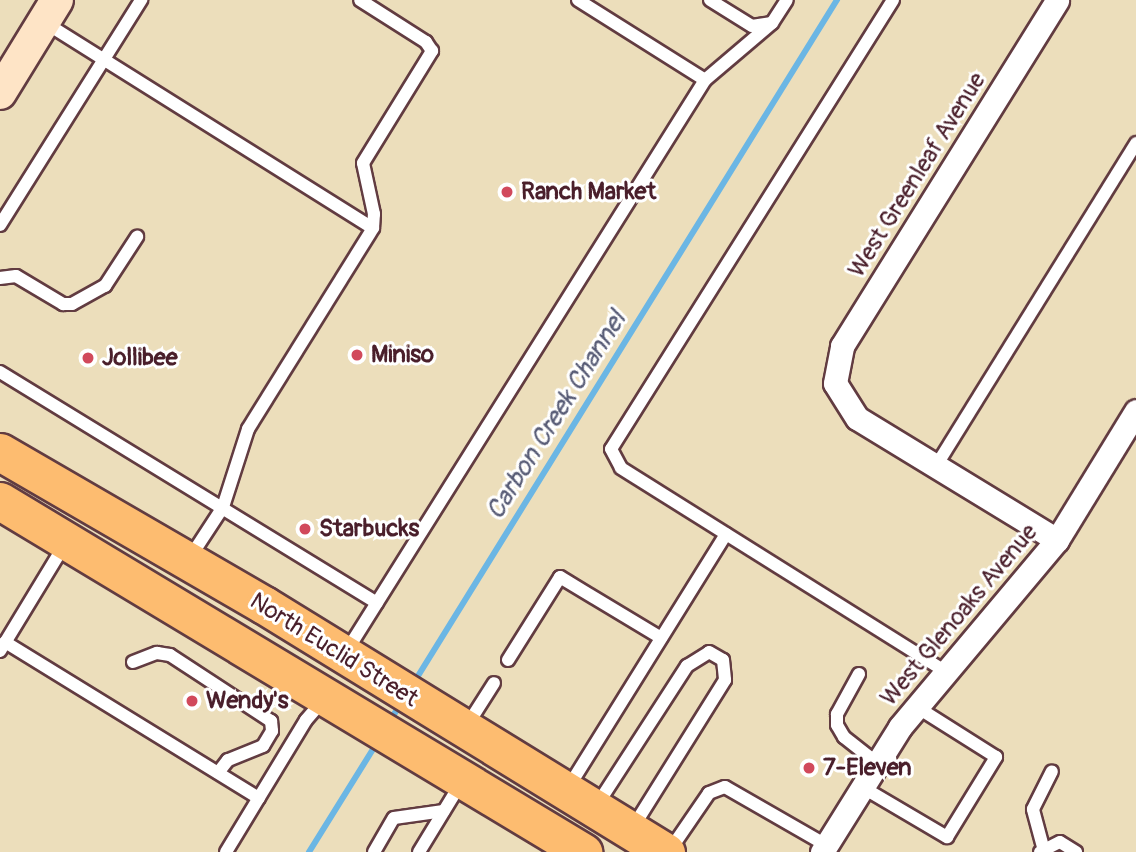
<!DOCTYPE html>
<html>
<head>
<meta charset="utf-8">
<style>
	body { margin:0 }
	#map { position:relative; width:1136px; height:852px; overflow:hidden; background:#ecdebb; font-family:Pangolin,sans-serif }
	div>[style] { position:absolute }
	.stream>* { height:6px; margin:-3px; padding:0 3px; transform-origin:3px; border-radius:3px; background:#6bb6e4 }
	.roads { filter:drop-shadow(2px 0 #623c41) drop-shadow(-2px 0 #623c41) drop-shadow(0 2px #623c41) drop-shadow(0 -2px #623c41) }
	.lane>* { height:12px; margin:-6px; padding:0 6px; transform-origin:6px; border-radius:6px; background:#fff }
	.street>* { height:23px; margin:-11.5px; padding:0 11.5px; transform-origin:11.5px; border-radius:11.5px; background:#fff }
	.secondary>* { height:32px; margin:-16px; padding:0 16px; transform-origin:16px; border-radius:16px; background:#fee4c6 }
	.primary>* { height:37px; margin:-18.5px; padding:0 18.5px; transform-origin:18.5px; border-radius:18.5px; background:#fdbc70 }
	.dots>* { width:19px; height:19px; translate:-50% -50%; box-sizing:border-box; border:4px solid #fff; border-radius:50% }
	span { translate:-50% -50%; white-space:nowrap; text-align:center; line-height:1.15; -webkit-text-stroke:6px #fff; paint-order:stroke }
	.street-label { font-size:24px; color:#4a1f2b }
	.poi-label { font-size:24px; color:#4a1f2b; font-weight:700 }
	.left { translate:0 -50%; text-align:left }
	.water-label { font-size:26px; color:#575b75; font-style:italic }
</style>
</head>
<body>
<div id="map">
	<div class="stream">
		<i style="left:413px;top:684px;width:805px;rotate:-58.21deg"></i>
		<i style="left:389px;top:722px;width:24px;rotate:-57deg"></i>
		<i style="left:309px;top:852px;width:131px;rotate:-58.1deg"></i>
	</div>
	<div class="roads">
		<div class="lane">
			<i style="left:578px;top:0;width:150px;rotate:32.2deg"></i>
			<i style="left:710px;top:0;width:49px;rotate:31.8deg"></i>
			<i style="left:752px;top:26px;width:20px;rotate:-9deg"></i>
			<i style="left:772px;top:23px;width:27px;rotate:-57deg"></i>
			<i style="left:893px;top:0;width:530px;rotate:122.13deg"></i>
			<i style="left:611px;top:449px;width:21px;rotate:62deg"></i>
			<i style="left:621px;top:468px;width:384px;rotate:32.1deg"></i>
			<i style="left:44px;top:22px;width:388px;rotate:32.1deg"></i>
			<i style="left:0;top:225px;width:266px;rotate:-57.9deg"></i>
			<i style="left:0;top:278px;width:16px;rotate:-7deg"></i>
			<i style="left:16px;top:276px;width:55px;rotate:30.8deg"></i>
			<i style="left:63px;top:304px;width:9px"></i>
			<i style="left:72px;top:304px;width:38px;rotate:-29deg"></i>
			<i style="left:105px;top:286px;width:59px;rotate:-56.9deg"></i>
			<i style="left:0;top:372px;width:442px;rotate:31.5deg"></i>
			<i style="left:936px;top:466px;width:380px;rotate:-58.2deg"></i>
			<i style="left:189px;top:559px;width:62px;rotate:-56.8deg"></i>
			<i style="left:223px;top:507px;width:82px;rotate:-72.2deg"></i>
			<i style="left:248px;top:429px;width:237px;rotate:-58.1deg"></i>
			<i style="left:373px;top:228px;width:14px;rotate:-86deg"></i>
			<i style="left:374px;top:214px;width:52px;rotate:-102.2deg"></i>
			<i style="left:363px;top:163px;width:132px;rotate:-58.4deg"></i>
			<i style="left:432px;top:51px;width:11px;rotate:-124deg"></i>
			<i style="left:426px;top:42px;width:78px;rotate:-147.5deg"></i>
			<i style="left:5px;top:642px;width:298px;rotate:31.6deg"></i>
			<i style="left:0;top:651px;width:125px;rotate:-58.7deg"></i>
			<i style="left:346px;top:652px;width:675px;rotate:-57.89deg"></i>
			<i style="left:705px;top:80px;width:88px;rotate:-40.4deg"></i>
			<i style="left:508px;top:660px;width:98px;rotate:-57.9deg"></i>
			<i style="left:560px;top:577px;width:118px;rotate:31.1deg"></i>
			<i style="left:133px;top:662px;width:26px;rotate:-21deg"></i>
			<i style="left:157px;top:653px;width:13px;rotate:9deg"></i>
			<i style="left:170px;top:655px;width:121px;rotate:33.2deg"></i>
			<i style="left:271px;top:721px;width:10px;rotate:84deg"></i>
			<i style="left:272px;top:731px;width:17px;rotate:121deg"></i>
			<i style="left:263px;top:746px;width:38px;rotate:158deg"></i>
			<i style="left:228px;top:760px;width:16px;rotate:128deg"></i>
			<i style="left:859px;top:674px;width:46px;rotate:118.8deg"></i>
			<i style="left:837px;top:714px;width:11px;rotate:90deg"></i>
			<i style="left:837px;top:725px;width:14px;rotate:60deg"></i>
			<i style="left:844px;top:737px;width:42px;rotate:38.2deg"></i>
			<i style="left:466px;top:727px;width:52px;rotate:-57.5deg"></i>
			<i style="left:862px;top:787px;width:99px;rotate:30.5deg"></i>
			<i style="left:947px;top:837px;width:94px;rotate:-58.5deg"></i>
			<i style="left:996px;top:757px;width:93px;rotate:-147.7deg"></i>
			<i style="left:568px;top:788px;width:299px;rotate:-58.1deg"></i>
			<i style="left:597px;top:805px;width:166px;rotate:-57.1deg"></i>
			<i style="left:687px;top:666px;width:26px;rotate:-32deg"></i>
			<i style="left:709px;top:652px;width:16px;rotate:30deg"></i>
			<i style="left:723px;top:660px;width:20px;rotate:84deg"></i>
			<i style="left:725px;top:680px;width:173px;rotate:122deg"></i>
			<i style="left:1043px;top:847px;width:39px;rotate:-105deg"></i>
			<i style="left:1033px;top:809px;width:42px;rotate:-63.4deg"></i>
			<i style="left:670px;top:850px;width:69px;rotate:-55.6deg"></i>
			<i style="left:709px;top:793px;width:17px;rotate:-21deg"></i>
			<i style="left:725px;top:787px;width:116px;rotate:29.9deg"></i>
			<i style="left:226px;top:852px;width:154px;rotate:-58.8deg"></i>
			<i style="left:306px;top:720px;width:28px;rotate:-49deg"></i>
			<i style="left:374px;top:852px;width:39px;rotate:-60deg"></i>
			<i style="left:394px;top:818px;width:50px;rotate:-8deg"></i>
			<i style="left:419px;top:852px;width:81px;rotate:-58.7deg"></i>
			<i style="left:1040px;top:852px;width:22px;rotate:-27deg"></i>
			<i style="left:1060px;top:842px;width:19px;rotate:32deg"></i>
		</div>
		<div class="street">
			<i style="left:1057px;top:540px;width:234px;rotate:-148.6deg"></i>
			<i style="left:857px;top:418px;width:41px;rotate:-122.2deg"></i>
			<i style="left:835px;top:383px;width:38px;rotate:-79deg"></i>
			<i style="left:842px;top:346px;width:407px;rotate:-58.1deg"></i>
			<i style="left:822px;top:852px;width:147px;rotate:-58deg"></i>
			<i style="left:900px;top:727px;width:244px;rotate:-50deg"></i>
			<i style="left:1057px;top:540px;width:151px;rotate:-58.5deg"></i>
		</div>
		<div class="secondary">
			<i style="left:0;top:93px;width:109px;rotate:-58.5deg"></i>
		</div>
		<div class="primary">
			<i style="left:0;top:452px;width:305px;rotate:30.1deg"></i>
			<i style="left:264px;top:605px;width:472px;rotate:31.6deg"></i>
			<i style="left:0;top:501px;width:681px;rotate:31.05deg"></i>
		</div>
	</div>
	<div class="dots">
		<i style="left:507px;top:192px;background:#d1495b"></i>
		<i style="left:357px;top:355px;background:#d1495b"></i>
		<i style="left:88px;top:358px;background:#d1495b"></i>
		<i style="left:305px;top:529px;background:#d1495b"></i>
		<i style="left:192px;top:701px;background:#d1495b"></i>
		<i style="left:809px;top:768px;background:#d1495b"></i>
	</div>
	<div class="street-label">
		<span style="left:917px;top:175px;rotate:-58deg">West Greenleaf Avenue</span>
		<span style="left:959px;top:615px;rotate:-50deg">West Glenoaks Avenue</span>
		<span style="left:334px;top:650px;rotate:32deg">North Euclid Street</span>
	</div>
	<div class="poi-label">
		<span class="left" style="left:521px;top:192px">Ranch Market</span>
		<span class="left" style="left:371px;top:355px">Miniso</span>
		<span class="left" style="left:102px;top:358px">Jollibee</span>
		<span class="left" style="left:319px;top:529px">Starbucks</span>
		<span class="left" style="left:206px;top:701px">Wendy's</span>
		<span class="left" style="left:823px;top:768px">7-Eleven</span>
	</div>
	<div class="water-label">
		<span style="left:557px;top:416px;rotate:-58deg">Carbon Creek Channel</span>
	</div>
</div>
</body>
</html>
